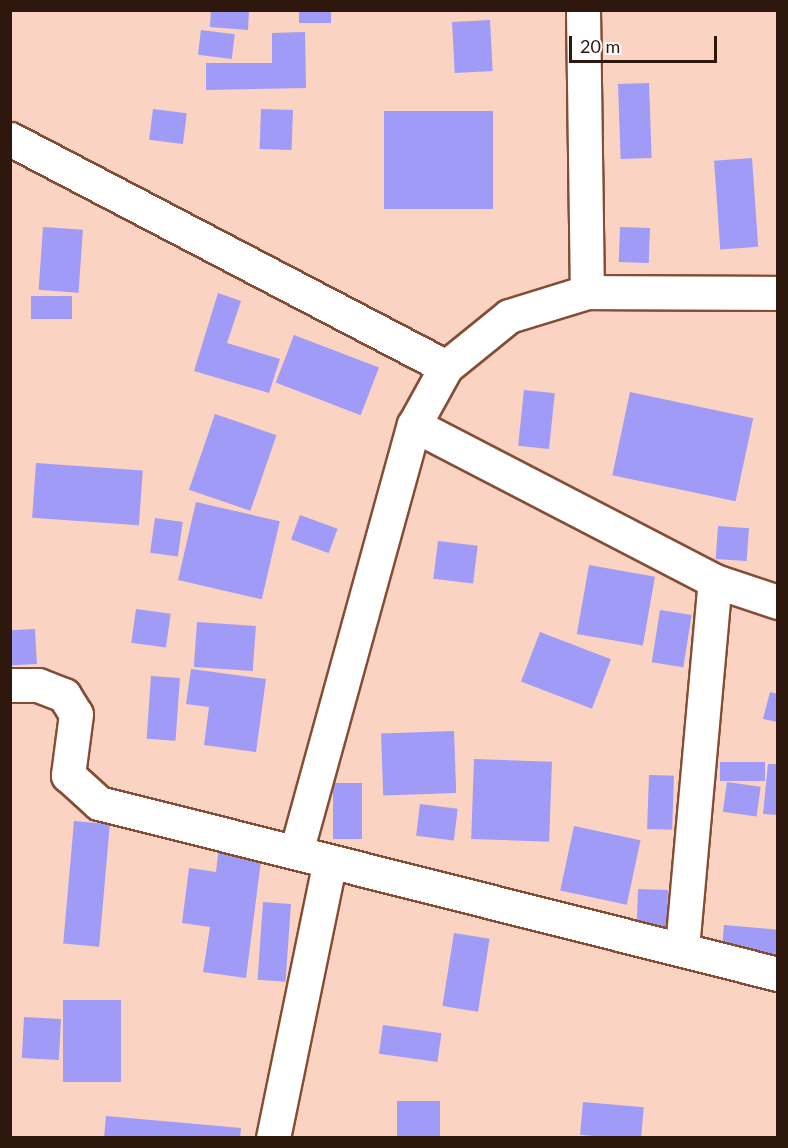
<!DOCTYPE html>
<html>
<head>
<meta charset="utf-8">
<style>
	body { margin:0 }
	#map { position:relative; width:788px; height:1148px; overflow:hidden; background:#fad3c2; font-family:Lato,sans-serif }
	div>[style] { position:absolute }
	.building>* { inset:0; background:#9f9bf7; transform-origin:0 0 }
	.roads { filter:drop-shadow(2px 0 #844d35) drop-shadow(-2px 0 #844d35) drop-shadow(0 2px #844d35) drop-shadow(0 -2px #844d35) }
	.minor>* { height:33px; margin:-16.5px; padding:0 16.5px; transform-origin:16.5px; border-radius:16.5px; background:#fff }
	span { translate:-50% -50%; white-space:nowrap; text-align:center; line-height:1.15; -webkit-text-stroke:4.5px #fefefe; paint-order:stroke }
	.frame { position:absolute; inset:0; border:12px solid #2e170c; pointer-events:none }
	.scale { position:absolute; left:569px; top:36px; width:148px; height:27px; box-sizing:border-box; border:3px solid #2e170c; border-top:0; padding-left:8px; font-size:18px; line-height:21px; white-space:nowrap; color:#2e170c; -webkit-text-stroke:4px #fefefe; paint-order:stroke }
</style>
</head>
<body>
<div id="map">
	<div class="building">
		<i style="clip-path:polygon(211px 10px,249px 10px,248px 30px,210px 27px)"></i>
		<i style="left:299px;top:10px;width:32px;height:13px"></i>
		<i style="left:490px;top:20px;width:51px;height:38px;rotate:87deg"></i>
		<i style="left:201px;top:30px;width:34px;height:25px;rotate:7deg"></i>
		<i style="clip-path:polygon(305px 32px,306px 88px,206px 90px,206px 63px,272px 63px,272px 33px)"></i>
		<i style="left:649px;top:83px;width:75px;height:31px;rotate:88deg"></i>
		<i style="left:153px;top:109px;width:34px;height:31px;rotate:7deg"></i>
		<i style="left:261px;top:109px;width:32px;height:40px;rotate:2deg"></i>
		<i style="left:384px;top:111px;width:109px;height:98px"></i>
		<i style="left:752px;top:158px;width:89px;height:38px;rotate:86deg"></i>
		<i style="left:43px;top:227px;width:40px;height:63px;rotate:4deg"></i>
		<i style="left:620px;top:227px;width:30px;height:35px;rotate:2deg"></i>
		<i style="clip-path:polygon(218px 293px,241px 301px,227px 343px,280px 359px,269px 393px,194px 371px)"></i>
		<i style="left:31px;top:296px;width:41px;height:23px"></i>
		<i style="left:294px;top:335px;width:91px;height:51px;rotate:21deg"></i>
		<i style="left:524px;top:390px;width:31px;height:56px;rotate:6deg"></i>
		<i style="left:630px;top:392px;width:126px;height:85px;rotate:12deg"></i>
		<i style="left:215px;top:414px;width:65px;height:80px;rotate:19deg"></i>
		<i style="left:36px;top:463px;width:107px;height:55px;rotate:4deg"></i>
		<i style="left:196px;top:502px;width:86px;height:80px;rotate:13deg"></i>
		<i style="left:300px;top:515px;width:40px;height:26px;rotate:20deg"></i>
		<i style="left:155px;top:518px;width:28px;height:35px;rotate:8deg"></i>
		<i style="left:718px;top:526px;width:31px;height:33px;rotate:4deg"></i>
		<i style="left:438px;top:541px;width:40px;height:38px;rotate:7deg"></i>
		<i style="left:589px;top:565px;width:67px;height:70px;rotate:10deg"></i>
		<i style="left:136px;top:609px;width:35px;height:34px;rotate:8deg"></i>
		<i style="left:660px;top:610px;width:32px;height:53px;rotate:9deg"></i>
		<i style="left:197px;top:622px;width:59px;height:45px;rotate:4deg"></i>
		<i style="left:35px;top:629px;width:35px;height:25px;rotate:87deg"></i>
		<i style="left:540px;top:632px;width:76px;height:53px;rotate:21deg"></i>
		<i style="clip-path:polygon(191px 669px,266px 679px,256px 752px,204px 745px,209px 707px,186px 704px)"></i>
		<i style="left:151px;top:676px;width:29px;height:63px;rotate:4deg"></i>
		<i style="clip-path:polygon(770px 692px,778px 694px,778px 722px,763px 719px)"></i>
		<i style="left:454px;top:731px;width:62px;height:73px;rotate:88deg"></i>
		<i style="left:474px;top:759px;width:78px;height:80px;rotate:2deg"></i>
		<i style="left:720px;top:762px;width:45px;height:19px"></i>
		<i style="clip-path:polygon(768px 764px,778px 764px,778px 815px,763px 814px)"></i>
		<i style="left:649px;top:775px;width:25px;height:54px;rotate:2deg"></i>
		<i style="left:727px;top:782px;width:34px;height:30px;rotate:8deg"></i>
		<i style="left:333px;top:783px;width:29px;height:56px"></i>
		<i style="left:420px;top:804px;width:38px;height:32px;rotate:7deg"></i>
		<i style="left:74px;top:821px;width:36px;height:123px;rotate:5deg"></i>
		<i style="left:574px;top:826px;width:68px;height:66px;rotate:12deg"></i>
		<i style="clip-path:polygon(220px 839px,263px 845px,246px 978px,203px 972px,210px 927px,182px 923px,189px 868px,216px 872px)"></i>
		<i style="left:638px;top:889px;width:30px;height:45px;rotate:2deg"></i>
		<i style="left:263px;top:902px;width:28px;height:78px;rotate:4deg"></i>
		<i style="left:724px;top:925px;width:54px;height:45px;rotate:5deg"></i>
		<i style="left:454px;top:933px;width:36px;height:74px;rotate:9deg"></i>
		<i style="left:63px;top:1000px;width:58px;height:82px"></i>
		<i style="left:24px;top:1017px;width:37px;height:41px;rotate:3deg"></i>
		<i style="left:383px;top:1025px;width:59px;height:29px;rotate:8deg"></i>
		<i style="left:397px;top:1101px;width:43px;height:37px"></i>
		<i style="left:583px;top:1102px;width:61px;height:33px;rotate:5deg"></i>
		<i style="clip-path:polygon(106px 1116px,241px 1128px,240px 1138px,104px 1138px)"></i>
	</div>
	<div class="roads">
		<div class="minor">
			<i style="left:583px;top:10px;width:282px;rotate:89.2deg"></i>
			<i style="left:10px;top:139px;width:492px;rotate:27.6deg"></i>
			<i style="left:446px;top:367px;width:66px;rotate:118.9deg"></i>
			<i style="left:414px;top:425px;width:339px;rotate:27.4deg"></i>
			<i style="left:715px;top:581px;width:66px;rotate:18.4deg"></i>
			<i style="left:446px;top:367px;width:81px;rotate:-39deg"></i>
			<i style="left:509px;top:316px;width:82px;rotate:-17.1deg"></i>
			<i style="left:587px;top:292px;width:191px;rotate:0.3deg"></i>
			<i style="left:10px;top:685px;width:28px"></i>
			<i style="left:38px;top:685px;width:28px;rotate:21deg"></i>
			<i style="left:64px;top:695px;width:22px;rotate:58deg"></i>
			<i style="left:76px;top:714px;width:62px;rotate:97.5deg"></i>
			<i style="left:68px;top:775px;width:42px;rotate:42.1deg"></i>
			<i style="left:99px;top:803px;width:700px;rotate:14.14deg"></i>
			<i style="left:296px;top:852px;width:443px;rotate:-74.6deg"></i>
			<i style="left:682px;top:948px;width:368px;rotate:-84.9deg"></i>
			<i style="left:273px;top:1138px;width:280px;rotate:-78.4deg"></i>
		</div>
	</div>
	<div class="frame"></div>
	<div class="scale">20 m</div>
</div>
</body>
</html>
